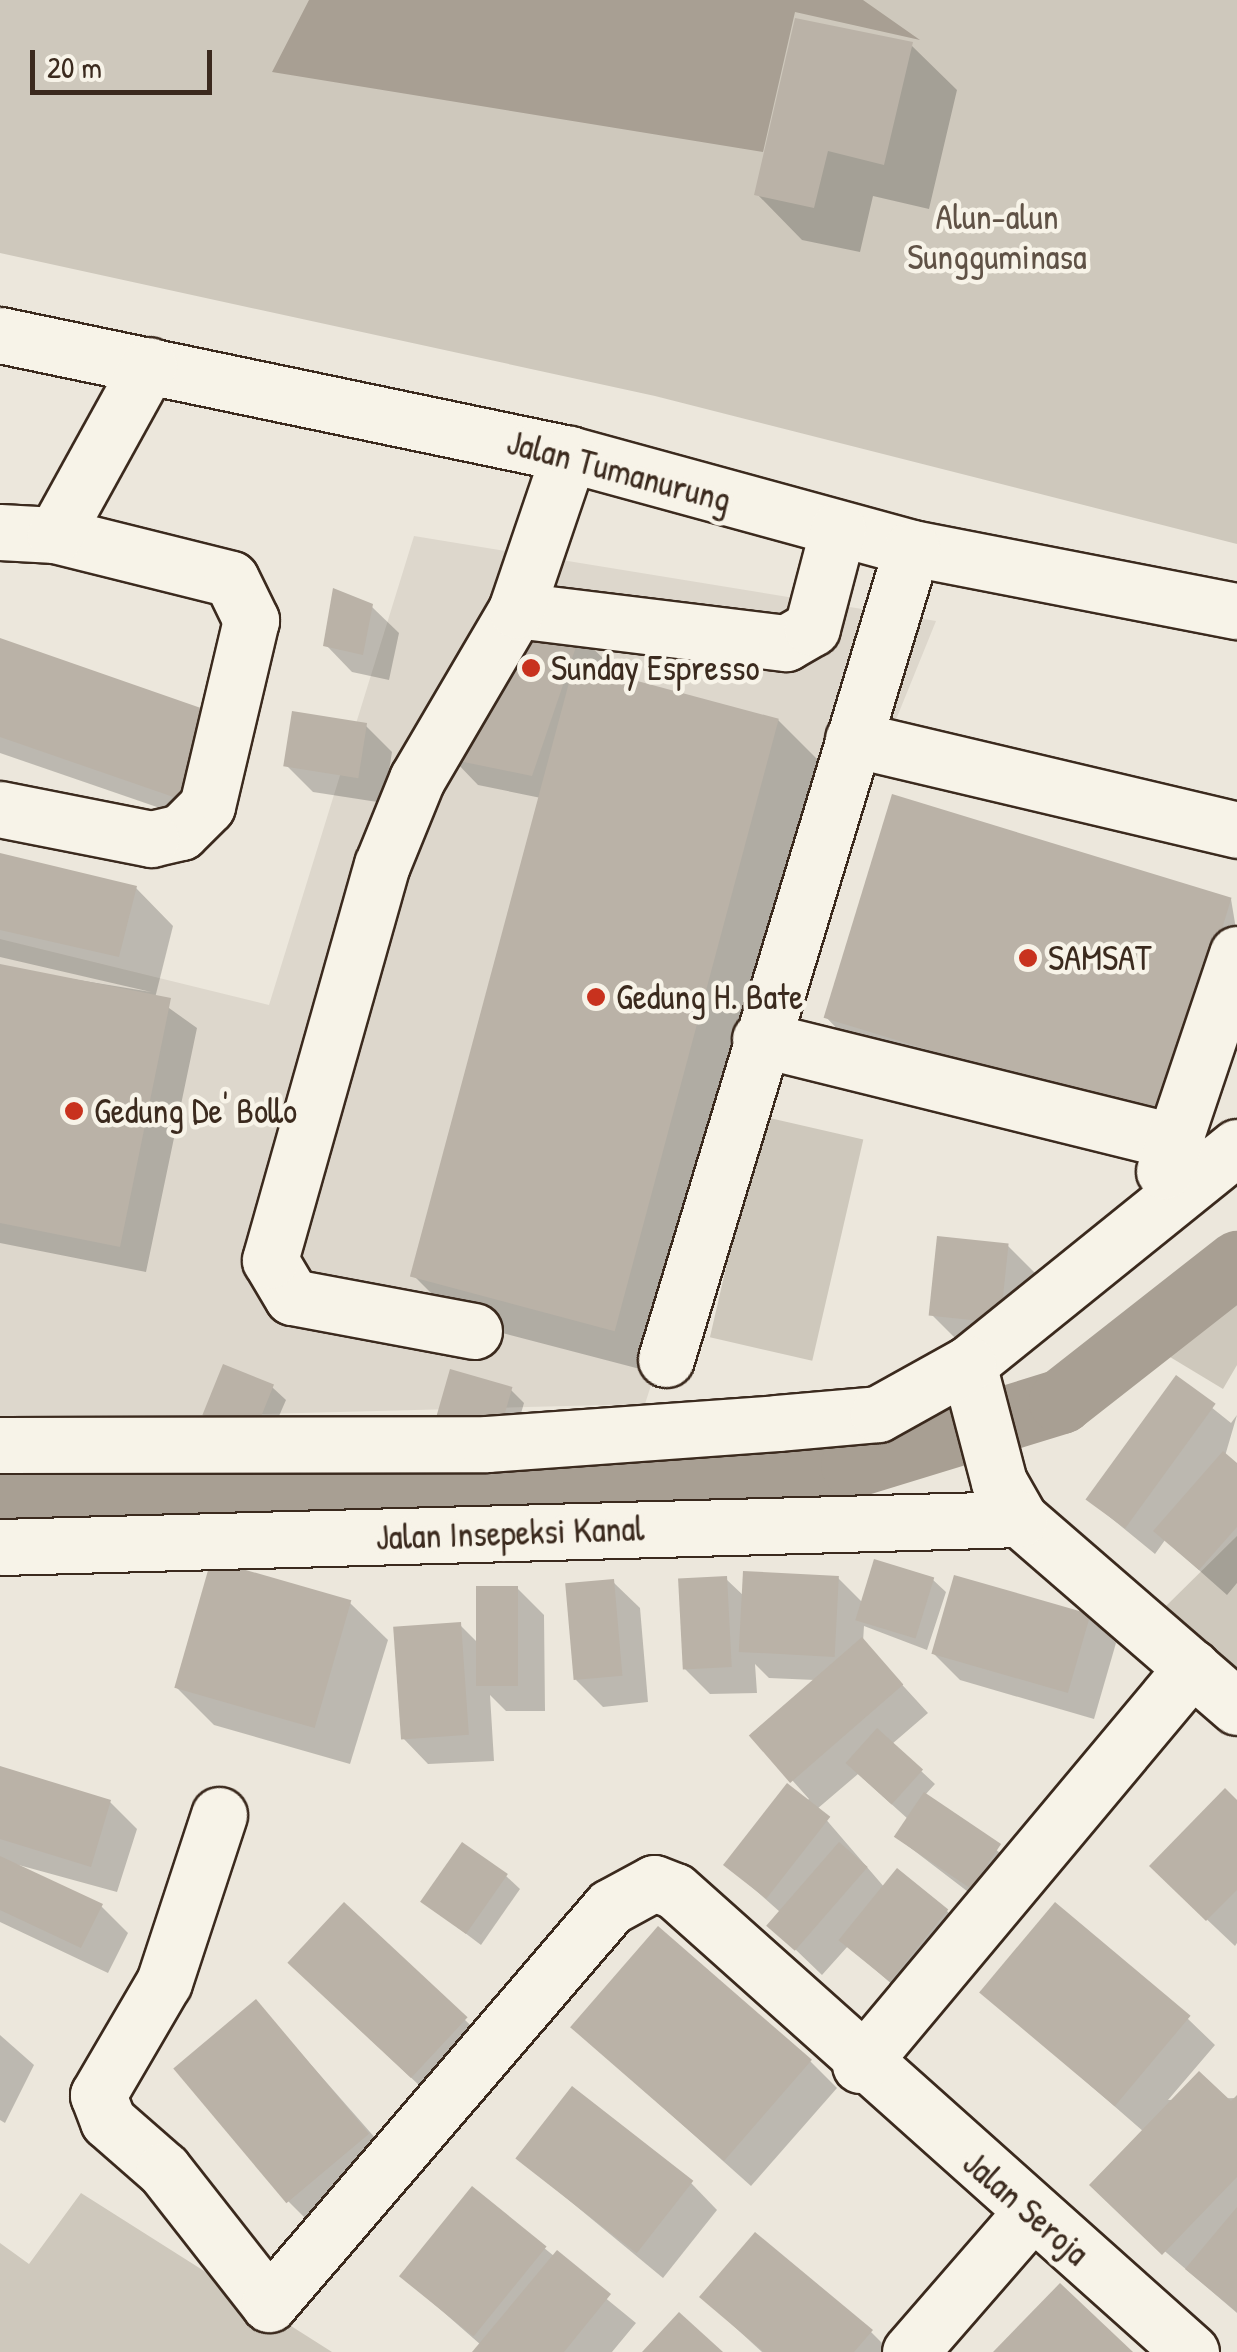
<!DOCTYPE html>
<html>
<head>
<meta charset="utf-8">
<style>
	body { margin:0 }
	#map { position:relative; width:1237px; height:2352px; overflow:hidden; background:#ece7dc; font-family:"Patrick Hand",sans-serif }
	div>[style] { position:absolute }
	.built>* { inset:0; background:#ddd7cc }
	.green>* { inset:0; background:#cec8bc; transform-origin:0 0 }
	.water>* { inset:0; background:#a89f93 }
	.shadow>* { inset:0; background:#0003 }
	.canal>* { height:65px; margin:-32.5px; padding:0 32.5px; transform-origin:32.5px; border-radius:32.5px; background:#a89f93 }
	.building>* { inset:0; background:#bab2a7; transform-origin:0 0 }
	.roads { filter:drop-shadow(2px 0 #3b2a1e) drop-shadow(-2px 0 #3b2a1e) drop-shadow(0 2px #3b2a1e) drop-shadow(0 -2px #3b2a1e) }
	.minor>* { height:55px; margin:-27.5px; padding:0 27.5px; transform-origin:27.5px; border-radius:27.5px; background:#f7f3e8 }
	.dots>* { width:28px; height:28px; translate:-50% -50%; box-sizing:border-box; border:5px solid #f7f3e8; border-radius:50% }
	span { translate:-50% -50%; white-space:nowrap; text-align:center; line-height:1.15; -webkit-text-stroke:9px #f7f3e8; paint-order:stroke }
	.park-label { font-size:35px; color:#605246 }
	.street-label { font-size:35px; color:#3b2a1e }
	.poi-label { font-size:35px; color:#3b2a1e }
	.left { translate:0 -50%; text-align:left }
	.scale { position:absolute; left:30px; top:50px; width:182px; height:45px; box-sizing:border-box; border:5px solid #3b2a1e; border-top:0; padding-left:12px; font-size:30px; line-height:35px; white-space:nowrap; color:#3b2a1e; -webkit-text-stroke:8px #f7f3e8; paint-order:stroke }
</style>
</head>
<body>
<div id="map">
	<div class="built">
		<i style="clip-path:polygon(414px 536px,936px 621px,745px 1092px,645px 1404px,0 1421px,0 939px,269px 1005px)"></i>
	</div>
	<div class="green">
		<i style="clip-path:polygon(0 0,1237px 0,1237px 544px,655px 396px,0 253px)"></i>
		<i style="left:761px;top:1116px;width:105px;height:227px;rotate:13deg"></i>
		<i style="clip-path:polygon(1237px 1298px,1237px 1365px,1223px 1389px,1170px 1357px)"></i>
		<i style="clip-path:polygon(1237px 1536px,1237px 1676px,1165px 1607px)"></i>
		<i style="clip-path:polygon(81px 2193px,332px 2352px,0 2352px,0 2243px,29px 2264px)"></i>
	</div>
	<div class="water">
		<i style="clip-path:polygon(309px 0,863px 0,920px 40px,795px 12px,763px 152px,272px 72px)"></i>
	</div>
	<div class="shadow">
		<i style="clip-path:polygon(911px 45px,957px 90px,929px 209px,873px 196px,860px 252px,802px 240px,757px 194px)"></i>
		<i style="clip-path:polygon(372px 607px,399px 633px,389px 680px,352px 672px,326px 645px)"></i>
		<i style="clip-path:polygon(579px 635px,606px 661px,601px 674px,778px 720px,824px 766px,663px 1375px,460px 1322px,414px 1276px,541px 798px,478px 785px,452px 758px)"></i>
		<i style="clip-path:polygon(0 641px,215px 827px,0 753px)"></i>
		<i style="clip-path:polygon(365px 725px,392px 752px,384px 803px,313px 792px,286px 765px)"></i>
		<i style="clip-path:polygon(0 856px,136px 888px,173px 926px,155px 998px,197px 1028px,146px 1272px,0 1243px,0 967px,151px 992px,0 957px)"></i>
		<i style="clip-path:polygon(1231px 899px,1237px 935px,1176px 1133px,839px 1031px,826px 1017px)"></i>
		<i style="clip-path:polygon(1008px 1246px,1035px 1273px,1027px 1349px,959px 1342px,932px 1315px)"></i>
		<i style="clip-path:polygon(451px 1372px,510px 1389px,524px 1403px,511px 1448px)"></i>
		<i style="clip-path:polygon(1176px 1379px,1231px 1423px,1237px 1415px,1225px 1456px,1237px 1466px,1237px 1583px,1227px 1595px,1165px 1540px,1155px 1554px,1089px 1500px)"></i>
		<i style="clip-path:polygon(272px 1387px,286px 1400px,266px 1446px,206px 1414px)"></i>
		<i style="clip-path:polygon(838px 1578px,862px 1602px,932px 1579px,946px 1592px,927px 1650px,864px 1626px,863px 1642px,928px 1713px,892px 1744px,935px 1784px,925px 1795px,1026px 1873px,997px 1914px,895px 1836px,908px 1819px,858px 1774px,817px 1809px,885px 1888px,947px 1911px,973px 1938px,917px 2006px,848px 1946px,822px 1975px,770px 1925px,780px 1912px,727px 1865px,809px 1799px,751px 1734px,815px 1680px,769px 1678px,755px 1664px,757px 1693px,710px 1694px,683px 1667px,726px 1579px,745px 1597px)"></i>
		<i style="clip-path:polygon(613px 1582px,640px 1608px,648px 1702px,603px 1707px,576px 1680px)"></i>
		<i style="clip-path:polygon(517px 1588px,544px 1615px,545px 1711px,506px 1711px,490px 1695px,494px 1761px,428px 1764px,402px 1737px,460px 1625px,479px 1644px)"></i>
		<i style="clip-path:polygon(350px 1603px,388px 1640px,350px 1764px,214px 1725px,176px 1687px)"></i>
		<i style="clip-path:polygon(1090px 1616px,1116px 1643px,1094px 1719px,960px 1680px,933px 1653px)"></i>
		<i style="clip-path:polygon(0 1768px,110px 1802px,137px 1829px,117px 1892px,4px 1861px,101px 1906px,128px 1933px,108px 1973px,0 1922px)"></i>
		<i style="clip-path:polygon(1237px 1803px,1237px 1943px,1235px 1946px,1179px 1893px)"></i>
		<i style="clip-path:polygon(506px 1876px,520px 1889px,481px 1945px,424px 1902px)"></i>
		<i style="clip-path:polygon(317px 1989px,465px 2020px,492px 2046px,438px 2103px)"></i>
		<i style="clip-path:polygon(982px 1991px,1188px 2019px,1215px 2045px,1168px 2100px,1237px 2098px,1237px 2313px,1119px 2212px,1144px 2132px)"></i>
		<i style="clip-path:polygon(256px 2002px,405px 2172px,326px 2239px,288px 2201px)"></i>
		<i style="clip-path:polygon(572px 2026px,810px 2061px,837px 2088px,751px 2186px)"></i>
		<i style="clip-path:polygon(0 2035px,34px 2065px,5px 2123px,0 2120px)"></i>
		<i style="clip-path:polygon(518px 2158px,691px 2183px,717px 2210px,663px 2278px)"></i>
		<i style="clip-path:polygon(472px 2189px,636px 2323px,612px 2352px,475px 2352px,481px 2345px,401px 2275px)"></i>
		<i style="clip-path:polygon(702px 2297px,871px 2332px,891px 2352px,762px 2352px)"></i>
	</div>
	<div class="canal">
		<i style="left:0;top:1489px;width:853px;rotate:-1.61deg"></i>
		<i style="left:853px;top:1465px;width:218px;rotate:-17.1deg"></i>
		<i style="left:1061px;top:1401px;width:224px;rotate:-38.1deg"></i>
	</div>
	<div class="building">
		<i style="clip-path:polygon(795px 18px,913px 42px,884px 165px,828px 151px,814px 208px,754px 195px)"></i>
		<i style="clip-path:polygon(333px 588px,373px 604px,363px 655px,323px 646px)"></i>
		<i style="clip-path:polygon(518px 626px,581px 632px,532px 776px,449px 759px)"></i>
		<i style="clip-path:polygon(0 638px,218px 714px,188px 802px,0 737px)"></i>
		<i style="left:574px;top:664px;width:212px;height:634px;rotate:15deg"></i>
		<i style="left:292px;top:711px;width:76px;height:56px;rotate:9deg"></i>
		<i style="left:892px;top:794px;width:355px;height:234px;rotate:17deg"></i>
		<i style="clip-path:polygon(0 853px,137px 886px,119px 957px,0 930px)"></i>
		<i style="clip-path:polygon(0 964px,171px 998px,120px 1247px,0 1223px)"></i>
		<i style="left:937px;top:1236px;width:72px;height:80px;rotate:6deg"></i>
		<i style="left:223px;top:1364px;width:55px;height:55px;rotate:22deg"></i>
		<i style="left:450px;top:1369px;width:65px;height:51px;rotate:16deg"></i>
		<i style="left:1176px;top:1375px;width:49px;height:154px;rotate:36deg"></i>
		<i style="clip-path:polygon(1223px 1451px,1237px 1463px,1237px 1527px,1199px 1570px,1153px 1531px)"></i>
		<i style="left:874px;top:1559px;width:63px;height:64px;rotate:17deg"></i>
		<i style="left:211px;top:1560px;width:146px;height:133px;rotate:16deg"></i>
		<i style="left:743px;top:1571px;width:96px;height:81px;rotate:3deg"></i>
		<i style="left:954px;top:1575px;width:142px;height:82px;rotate:16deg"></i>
		<i style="left:727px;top:1576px;width:91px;height:49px;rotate:87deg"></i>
		<i style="left:614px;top:1579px;width:97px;height:49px;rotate:85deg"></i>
		<i style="left:476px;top:1586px;width:42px;height:100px"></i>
		<i style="left:461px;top:1622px;width:113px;height:68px;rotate:86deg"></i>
		<i style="left:862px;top:1637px;width:63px;height:150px;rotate:49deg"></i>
		<i style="left:877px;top:1728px;width:62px;height:47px;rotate:42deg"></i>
		<i style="clip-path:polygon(0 1766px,111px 1800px,91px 1867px,0 1839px)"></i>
		<i style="left:787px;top:1783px;width:55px;height:104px;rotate:38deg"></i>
		<i style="clip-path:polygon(1225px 1788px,1237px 1800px,1237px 1890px,1206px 1921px,1149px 1866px)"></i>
		<i style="left:924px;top:1792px;width:93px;height:54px;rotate:34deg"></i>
		<i style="left:462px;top:1842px;width:56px;height:73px;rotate:35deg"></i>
		<i style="left:839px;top:1842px;width:38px;height:111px;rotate:41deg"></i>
		<i style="clip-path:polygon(0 1856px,103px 1904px,81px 1948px,0 1910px)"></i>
		<i style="left:897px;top:1868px;width:66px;height:93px;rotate:39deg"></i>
		<i style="left:344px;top:1902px;width:169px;height:83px;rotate:43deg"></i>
		<i style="left:1055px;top:1902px;width:177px;height:118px;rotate:40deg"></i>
		<i style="left:658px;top:1926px;width:204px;height:134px;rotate:41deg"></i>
		<i style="left:256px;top:1999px;width:176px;height:108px;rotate:50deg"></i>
		<i style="clip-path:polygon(1199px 2071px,1231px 2101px,1237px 2095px,1237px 2177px,1162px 2255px,1089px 2185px)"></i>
		<i style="left:572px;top:2086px;width:154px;height:92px;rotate:38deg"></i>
		<i style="left:472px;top:2186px;width:96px;height:116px;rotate:39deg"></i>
		<i style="clip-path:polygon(1237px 2207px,1237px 2312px,1185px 2269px)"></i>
		<i style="clip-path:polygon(755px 2232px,873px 2330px,854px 2352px,764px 2352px,699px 2297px)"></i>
		<i style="clip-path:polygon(557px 2250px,611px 2294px,564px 2352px,472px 2352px)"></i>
		<i style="clip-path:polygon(1060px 2283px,1133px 2352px,993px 2352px)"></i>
		<i style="clip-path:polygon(679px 2312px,723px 2352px,642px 2352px)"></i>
	</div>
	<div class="roads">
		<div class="minor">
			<i style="left:0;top:335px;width:581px;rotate:11.81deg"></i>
			<i style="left:569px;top:454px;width:356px;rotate:15.3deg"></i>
			<i style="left:912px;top:548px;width:331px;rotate:11deg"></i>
			<i style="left:0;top:532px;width:55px;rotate:3.1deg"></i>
			<i style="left:55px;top:535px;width:181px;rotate:14deg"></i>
			<i style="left:231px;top:579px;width:46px;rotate:64deg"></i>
			<i style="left:251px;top:620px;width:191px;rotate:103.3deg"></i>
			<i style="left:207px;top:806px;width:37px;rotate:135deg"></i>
			<i style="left:181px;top:832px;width:31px;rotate:167deg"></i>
			<i style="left:151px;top:839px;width:154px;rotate:-168.8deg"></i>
			<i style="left:55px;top:535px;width:194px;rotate:-61.1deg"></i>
			<i style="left:516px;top:610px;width:272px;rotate:7deg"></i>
			<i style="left:786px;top:643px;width:30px;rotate:-30deg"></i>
			<i style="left:812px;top:628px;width:102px;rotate:-75.3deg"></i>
			<i style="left:853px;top:739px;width:395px;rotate:13.3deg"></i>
			<i style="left:760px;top:1039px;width:430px;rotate:13.9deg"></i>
			<i style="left:1237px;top:1147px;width:346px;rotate:141.1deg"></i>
			<i style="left:968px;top:1364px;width:122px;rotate:75.3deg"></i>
			<i style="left:999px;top:1482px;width:43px;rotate:60.4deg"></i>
			<i style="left:1020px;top:1519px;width:287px;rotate:40.9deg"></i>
			<i style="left:1164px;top:1171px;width:229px;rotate:-71.4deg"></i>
			<i style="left:474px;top:1331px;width:185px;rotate:-169.4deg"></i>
			<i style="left:292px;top:1297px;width:43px;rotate:-120.7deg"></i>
			<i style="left:270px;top:1260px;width:411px;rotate:-74.2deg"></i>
			<i style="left:382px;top:865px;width:93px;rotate:-67.9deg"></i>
			<i style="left:417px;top:779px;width:196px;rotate:-59.6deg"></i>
			<i style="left:516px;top:610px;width:165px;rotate:-71.2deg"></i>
			<i style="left:666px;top:1359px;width:847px;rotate:-73.13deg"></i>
			<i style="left:0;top:1445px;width:487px;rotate:-0.1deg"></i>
			<i style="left:487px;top:1444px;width:291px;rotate:-4.1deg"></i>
			<i style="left:777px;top:1423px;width:101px;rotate:-5.1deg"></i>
			<i style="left:878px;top:1414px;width:103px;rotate:-29.1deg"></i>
			<i style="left:0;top:1547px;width:1020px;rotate:-1.57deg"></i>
			<i style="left:219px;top:1815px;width:176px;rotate:108.2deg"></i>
			<i style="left:164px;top:1982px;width:131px;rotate:120.3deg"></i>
			<i style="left:98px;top:2095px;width:28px;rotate:69deg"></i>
			<i style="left:108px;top:2121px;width:74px;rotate:41.2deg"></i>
			<i style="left:164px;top:2170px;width:170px;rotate:51.9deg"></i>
			<i style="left:269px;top:2304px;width:523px;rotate:-49.34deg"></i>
			<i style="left:610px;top:1907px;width:50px;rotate:-28.6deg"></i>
			<i style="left:654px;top:1883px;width:22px;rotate:21deg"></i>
			<i style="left:675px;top:1891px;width:692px;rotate:41.78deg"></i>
			<i style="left:860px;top:2065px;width:518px;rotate:-50.1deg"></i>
			<i style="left:910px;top:2352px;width:184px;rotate:-49deg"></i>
		</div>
	</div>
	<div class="dots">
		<i style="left:531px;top:668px;background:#c8321e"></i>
		<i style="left:1028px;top:958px;background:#c8321e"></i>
		<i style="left:596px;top:997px;background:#c8321e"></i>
		<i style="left:74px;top:1111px;background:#c8321e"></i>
	</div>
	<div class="park-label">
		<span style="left:997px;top:237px">Alun-alun<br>Sungguminasa</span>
	</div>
	<div class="street-label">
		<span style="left:619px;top:471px;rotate:15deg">Jalan Tumanurung</span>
		<span style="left:510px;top:1533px;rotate:-2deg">Jalan Insepeksi Kanal</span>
		<span style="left:1026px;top:2208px;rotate:41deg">Jalan Seroja</span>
	</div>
	<div class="poi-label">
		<span class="left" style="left:551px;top:668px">Sunday Espresso</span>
		<span class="left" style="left:1048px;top:958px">SAMSAT</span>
		<span class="left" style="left:616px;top:997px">Gedung H. Bate</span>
		<span class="left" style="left:94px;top:1111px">Gedung De' Bollo</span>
	</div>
	<div class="scale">20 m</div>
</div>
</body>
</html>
